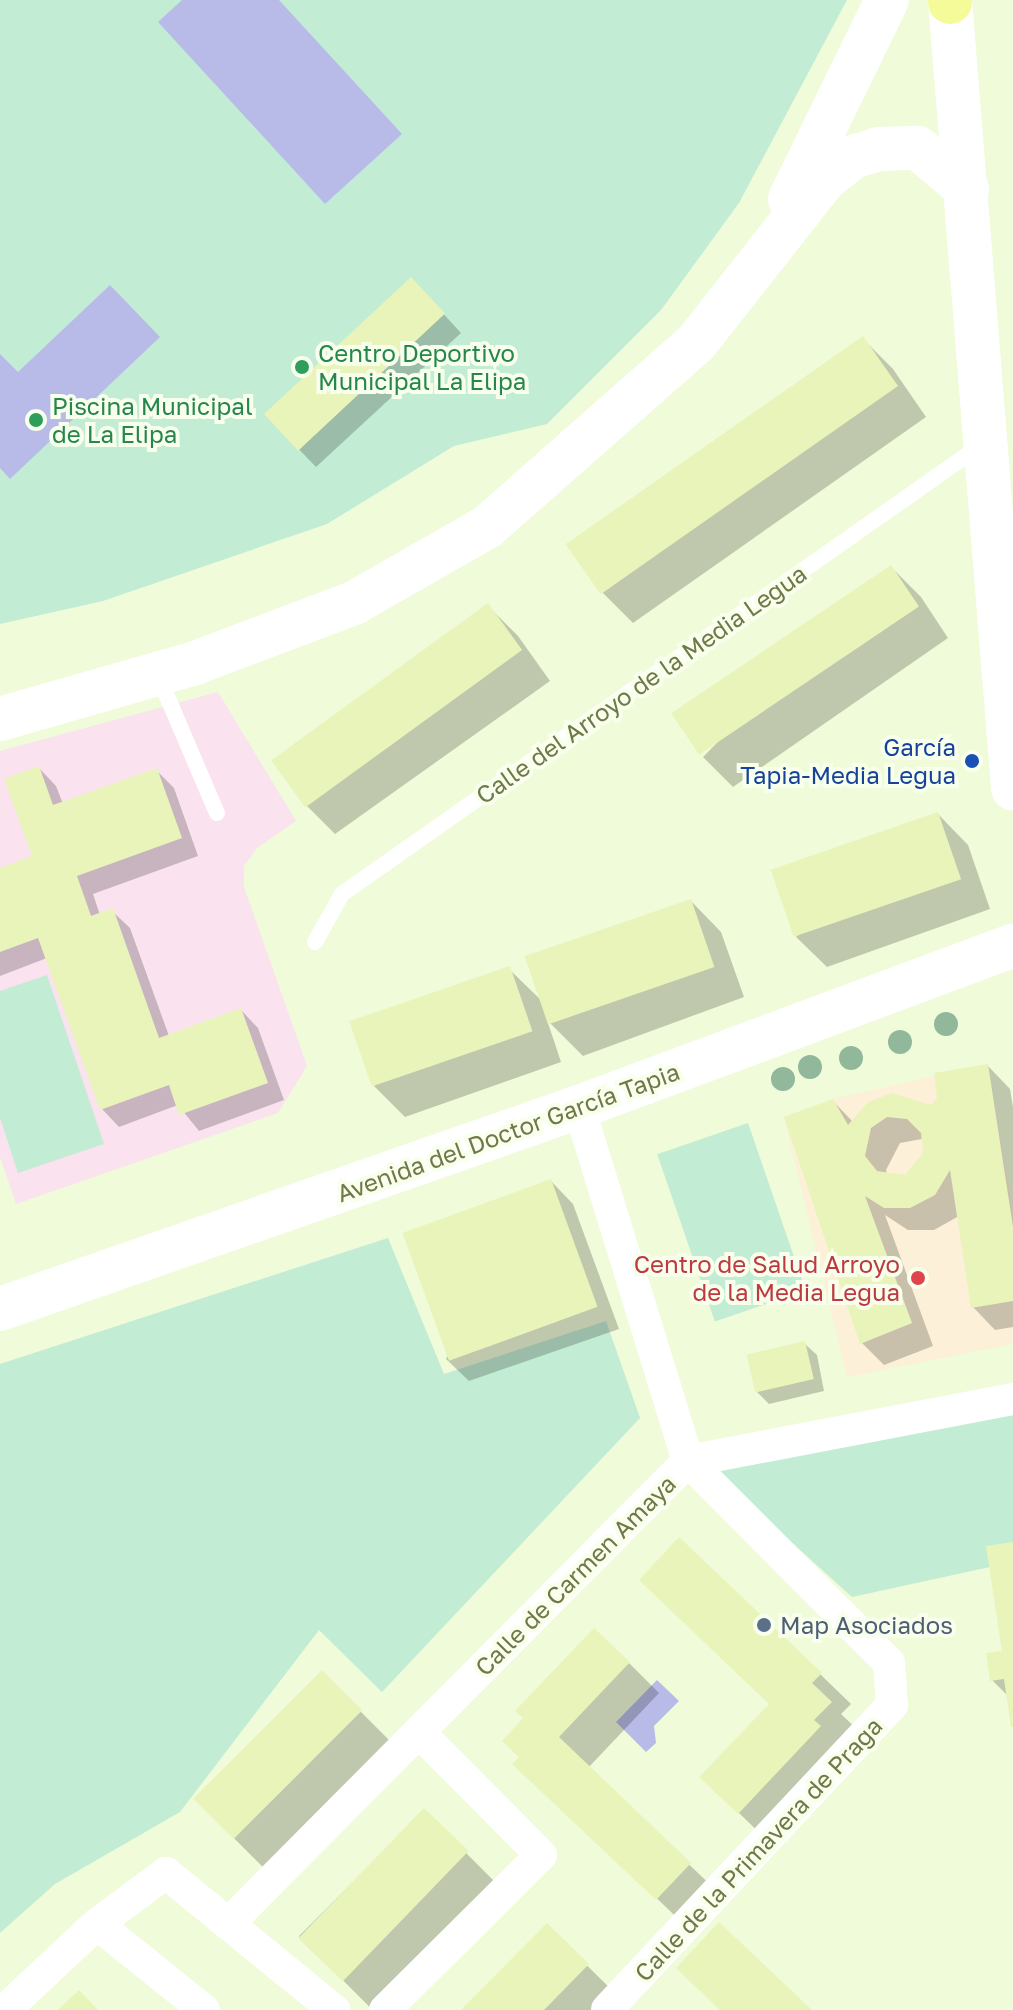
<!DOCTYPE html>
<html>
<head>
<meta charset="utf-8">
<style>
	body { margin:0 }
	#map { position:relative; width:1013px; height:2010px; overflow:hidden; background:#f4fde5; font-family:"Golos Text",sans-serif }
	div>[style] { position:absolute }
	.residential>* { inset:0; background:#effbd9 }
	.education>* { inset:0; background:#fae2ef }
	.medical>* { inset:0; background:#fcf0d8 }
	.green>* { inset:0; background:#c2ecd3; transform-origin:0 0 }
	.water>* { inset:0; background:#b8bbe8 }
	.shadow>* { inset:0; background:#0003; transform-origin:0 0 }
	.building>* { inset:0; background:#e9f4bb; transform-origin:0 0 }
	.lane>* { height:16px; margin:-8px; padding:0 8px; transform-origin:8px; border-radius:8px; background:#fff }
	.street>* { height:32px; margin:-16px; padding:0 16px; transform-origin:16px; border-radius:16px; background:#fff }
	.secondary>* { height:44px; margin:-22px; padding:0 22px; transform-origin:22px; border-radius:22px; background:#fff }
	.highway>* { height:44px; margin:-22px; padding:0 22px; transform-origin:22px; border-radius:22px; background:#f5fb99 }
	.trees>* { width:24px; height:24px; margin:-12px; border-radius:50%; background:#91b89b }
	.dots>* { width:22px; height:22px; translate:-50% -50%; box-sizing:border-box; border:4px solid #f8ffec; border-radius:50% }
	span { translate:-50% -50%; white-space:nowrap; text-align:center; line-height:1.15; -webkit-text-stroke:8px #f8ffec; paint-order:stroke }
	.leisure-label { font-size:24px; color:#27864d }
	.left { translate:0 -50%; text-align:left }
	.street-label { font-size:24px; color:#717848 }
	.transit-label { font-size:24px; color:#164399 }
	.right { translate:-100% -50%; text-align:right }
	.health-label { font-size:24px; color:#be3a42 }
	.service-label { font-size:24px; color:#4e5e75 }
</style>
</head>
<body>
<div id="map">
	<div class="residential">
		<i style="clip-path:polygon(847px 0,1013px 0,1013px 2010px,0 2010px,0 624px,103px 601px,327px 524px,455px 446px,547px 424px,661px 310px,739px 203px)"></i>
	</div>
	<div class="education">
		<i style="clip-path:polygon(218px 692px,296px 821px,257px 848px,244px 866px,244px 887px,307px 1066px,278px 1113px,16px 1204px,0 1157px,0 751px)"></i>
	</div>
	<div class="medical">
		<i style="clip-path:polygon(988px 1064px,1013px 1211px,1013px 1344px,847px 1377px,784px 1117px,833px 1099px)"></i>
	</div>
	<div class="green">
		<i style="clip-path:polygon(0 0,847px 0,739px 203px,661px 310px,547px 424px,454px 446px,327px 524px,103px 601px,0 624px)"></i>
		<i style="clip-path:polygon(47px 975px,104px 1144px,18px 1173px,0 1118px,0 991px)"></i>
		<i style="left:748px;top:1123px;width:177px;height:96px;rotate:71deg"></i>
		<i style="clip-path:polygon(388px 1238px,444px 1374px,606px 1321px,640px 1418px,382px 1692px,319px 1630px,180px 1812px,55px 1884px,0 1933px,0 1364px)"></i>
		<i style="clip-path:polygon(1013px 1414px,1013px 1562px,852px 1597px,714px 1472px)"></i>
	</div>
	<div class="water">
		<i style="clip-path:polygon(182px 0,279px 0,402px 134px,325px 204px,158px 22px)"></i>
		<i style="clip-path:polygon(110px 285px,160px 337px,10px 479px,0 468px,0 354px,18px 372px)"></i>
		<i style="clip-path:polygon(657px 1680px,679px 1701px,654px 1726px,656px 1743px,646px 1752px,616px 1722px)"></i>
	</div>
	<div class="shadow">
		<i style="clip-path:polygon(428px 297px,461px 333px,316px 467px,266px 415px)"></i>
		<i style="clip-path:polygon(863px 339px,893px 369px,926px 417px,633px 623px,603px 593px,569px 545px)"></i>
		<i style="clip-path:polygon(891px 567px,921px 597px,948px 638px,733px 787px,703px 757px)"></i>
		<i style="clip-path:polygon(488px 606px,518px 636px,550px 681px,335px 834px,305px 804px)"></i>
		<i style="clip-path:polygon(39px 768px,56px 786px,63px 804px,156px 770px,174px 788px,198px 856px,93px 894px,100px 915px,112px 911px,130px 928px,169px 1036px,241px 1010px,258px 1028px,284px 1100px,199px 1131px,178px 1105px,119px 1127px,102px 1109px,47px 958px,0 976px,0 870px,34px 857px)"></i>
		<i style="clip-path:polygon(938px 814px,968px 845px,990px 909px,827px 967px,796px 937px)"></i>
		<i style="clip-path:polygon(691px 901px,721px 932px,744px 997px,583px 1056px,547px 1020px,561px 1062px,405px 1117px,374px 1086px,509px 969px,545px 1004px)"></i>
		<i style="clip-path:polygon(evenodd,988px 1066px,1010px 1089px,1013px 1107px,1013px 1327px,995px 1330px,973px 1307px,959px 1216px,934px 1230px,908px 1230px,885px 1215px,933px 1346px,884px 1365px,862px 1343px,833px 1101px,853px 1122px,931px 1108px,988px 1066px,922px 1139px,926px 1154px,906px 1177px,888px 1177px,886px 1170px,900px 1143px,922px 1139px)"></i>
		<i style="clip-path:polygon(551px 1181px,573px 1204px,619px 1329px,469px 1381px,446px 1359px)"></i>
		<i style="clip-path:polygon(805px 1344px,817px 1355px,824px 1391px,769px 1404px,757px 1392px)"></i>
		<i style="clip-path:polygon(1013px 1544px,1013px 1725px,1008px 1696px,992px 1680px,1005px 1653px)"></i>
		<i style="clip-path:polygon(629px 1663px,659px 1693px,588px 1768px,720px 1894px,688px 1928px,515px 1764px)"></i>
		<i style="left:322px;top:1673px;width:98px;height:179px;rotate:45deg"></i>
		<i style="clip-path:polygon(820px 1674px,851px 1704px,841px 1714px,861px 1733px,770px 1843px,702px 1777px)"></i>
		<i style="left:424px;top:1811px;width:103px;height:177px;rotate:45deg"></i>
		<i style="clip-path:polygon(547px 1926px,618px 1996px,604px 2010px,464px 2010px)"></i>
	</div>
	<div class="building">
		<i style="left:411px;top:277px;width:50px;height:201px;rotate:47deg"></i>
		<i style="left:863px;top:336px;width:61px;height:363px;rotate:55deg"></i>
		<i style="left:891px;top:565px;width:50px;height:265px;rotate:56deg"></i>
		<i style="left:488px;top:603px;width:58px;height:268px;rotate:54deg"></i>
		<i style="clip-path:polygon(39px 766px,53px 805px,157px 768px,182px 838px,77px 876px,91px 916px,113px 908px,159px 1038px,241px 1008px,268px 1083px,179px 1115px,169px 1085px,100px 1110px,38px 938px,0 952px,0 868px,32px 856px,4px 779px)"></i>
		<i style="left:938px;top:812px;width:71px;height:177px;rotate:71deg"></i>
		<i style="left:691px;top:899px;width:72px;height:176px;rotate:71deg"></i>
		<i style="left:510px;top:966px;width:69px;height:170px;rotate:71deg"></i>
		<i style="clip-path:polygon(evenodd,988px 1064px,1013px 1227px,1013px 1301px,971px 1308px,950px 1170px,935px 1195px,910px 1208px,884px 1208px,865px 1196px,912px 1323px,860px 1344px,784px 1117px,833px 1099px,848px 1125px,868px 1102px,892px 1093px,931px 1105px,937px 1098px,934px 1073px,988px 1064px,887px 1117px,907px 1119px,921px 1133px,923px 1153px,905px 1175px,877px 1171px,865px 1156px,871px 1128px,887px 1117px)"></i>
		<i style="left:551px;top:1179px;width:136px;height:158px;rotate:70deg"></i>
		<i style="left:805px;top:1341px;width:39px;height:60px;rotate:77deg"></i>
		<i style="clip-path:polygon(679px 1537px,822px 1673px,812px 1683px,832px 1702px,814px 1720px,821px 1726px,738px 1814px,699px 1777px,769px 1704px,639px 1580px)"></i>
		<i style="clip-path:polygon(1013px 1542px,1013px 1727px,1011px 1727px,1004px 1679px,990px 1681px,986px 1653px,1002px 1651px,986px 1546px)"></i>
		<i style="clip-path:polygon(594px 1628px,630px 1662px,559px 1737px,691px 1863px,656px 1900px,512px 1764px,519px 1757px,502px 1741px,523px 1718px,515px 1711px)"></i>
		<i style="left:322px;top:1670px;width:57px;height:182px;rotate:45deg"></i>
		<i style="left:424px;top:1808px;width:62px;height:181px;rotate:44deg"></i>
		<i style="clip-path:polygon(719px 1922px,812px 2010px,720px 2010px,676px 1968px)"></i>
		<i style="clip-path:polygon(547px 1923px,589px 1964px,544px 2010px,461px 2010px)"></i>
		<i style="clip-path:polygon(79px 1990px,98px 2010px,58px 2010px)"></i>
	</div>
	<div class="lane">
		<i style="left:158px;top:675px;width:150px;rotate:66.9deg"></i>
		<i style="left:315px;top:942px;width:55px;rotate:-60.6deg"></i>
		<i style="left:342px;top:894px;width:780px;rotate:-35.08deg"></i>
	</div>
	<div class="street">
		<i style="left:579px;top:1107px;width:370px;rotate:72.9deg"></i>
		<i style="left:688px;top:1461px;width:285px;rotate:45.1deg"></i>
		<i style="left:889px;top:1663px;width:42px;rotate:85.9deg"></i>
		<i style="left:892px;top:1705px;width:417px;rotate:133.1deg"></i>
		<i style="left:97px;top:1924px;width:86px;rotate:-36.5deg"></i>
		<i style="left:166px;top:1873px;width:217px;rotate:39.2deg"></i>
		<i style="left:228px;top:1924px;width:653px;rotate:-45.19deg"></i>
		<i style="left:688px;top:1461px;width:331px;rotate:-10.8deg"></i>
		<i style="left:5px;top:2010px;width:126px;rotate:-43.1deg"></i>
		<i style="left:97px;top:1924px;width:137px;rotate:38.8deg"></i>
		<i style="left:385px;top:2010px;width:220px;rotate:-44.8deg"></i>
		<i style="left:541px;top:1855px;width:173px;rotate:-134.8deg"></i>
	</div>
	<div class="secondary">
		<i style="left:950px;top:0;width:791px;rotate:85.43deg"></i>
		<i style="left:790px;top:199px;width:221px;rotate:-64deg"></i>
		<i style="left:0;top:719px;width:203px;rotate:-16deg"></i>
		<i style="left:195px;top:663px;width:170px;rotate:-20.7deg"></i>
		<i style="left:354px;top:603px;width:153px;rotate:-29.7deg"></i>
		<i style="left:487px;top:527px;width:278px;rotate:-41.4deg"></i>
		<i style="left:696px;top:343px;width:209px;rotate:-51.8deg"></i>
		<i style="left:825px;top:179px;width:36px;rotate:-38deg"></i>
		<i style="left:853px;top:157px;width:28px;rotate:-17deg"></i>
		<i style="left:880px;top:149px;width:38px;rotate:-2deg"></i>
		<i style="left:918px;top:148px;width:64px;rotate:39.9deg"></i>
		<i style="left:0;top:1309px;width:613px;rotate:-19.23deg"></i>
		<i style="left:579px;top:1107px;width:463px;rotate:-20.4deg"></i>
	</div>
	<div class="highway">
		<i style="left:950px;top:2px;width:2px;rotate:-90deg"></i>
	</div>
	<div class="trees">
		<i style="left:946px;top:1024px"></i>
		<i style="left:900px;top:1042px"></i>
		<i style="left:851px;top:1058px"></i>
		<i style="left:810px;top:1067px"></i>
		<i style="left:783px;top:1079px"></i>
	</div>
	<div class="dots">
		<i style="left:302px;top:367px;background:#2e9e5b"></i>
		<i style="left:36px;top:420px;background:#2e9e5b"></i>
		<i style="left:972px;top:761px;background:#1a4fb4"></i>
		<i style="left:918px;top:1278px;background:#e0444e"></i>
		<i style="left:764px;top:1625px;background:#5c6f8a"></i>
	</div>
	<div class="leisure-label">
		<span class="left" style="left:318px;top:367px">Centro Deportivo<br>Municipal La Elipa</span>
		<span class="left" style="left:52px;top:420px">Piscina Municipal<br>de La Elipa</span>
	</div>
	<div class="street-label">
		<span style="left:641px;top:684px;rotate:-35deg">Calle del Arroyo de la Media Legua</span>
		<span style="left:508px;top:1132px;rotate:-20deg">Avenida del Doctor García Tapia</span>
		<span style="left:575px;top:1575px;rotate:-45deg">Calle de Carmen Amaya</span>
		<span style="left:758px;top:1849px;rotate:-47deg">Calle de la Primavera de Praga</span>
	</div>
	<div class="transit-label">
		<span class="right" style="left:956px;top:761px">García<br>Tapia-Media Legua</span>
	</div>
	<div class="health-label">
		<span class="right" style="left:900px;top:1278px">Centro de Salud Arroyo<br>de la Media Legua</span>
	</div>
	<div class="service-label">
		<span class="left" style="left:780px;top:1625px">Map Asociados</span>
	</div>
</div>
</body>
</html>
